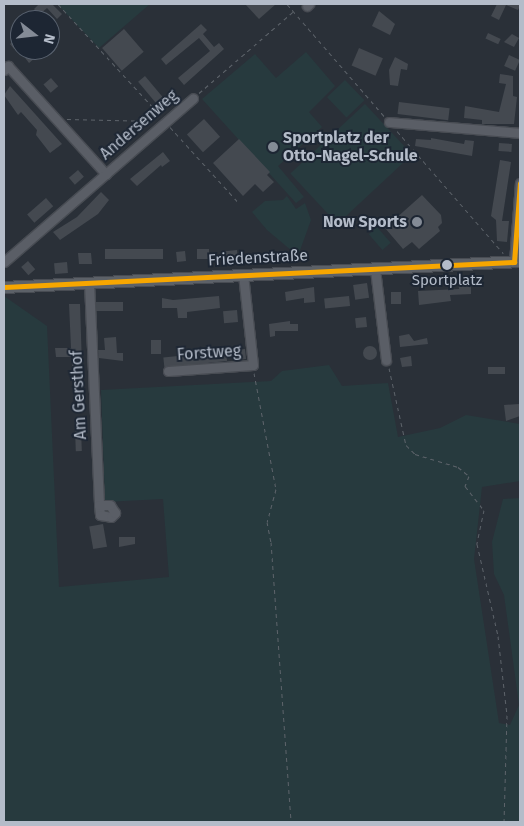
<!DOCTYPE html>
<html>
<head>
<meta charset="utf-8">
<style>
	body { margin:0 }
	#map { position:relative; width:524px; height:826px; overflow:hidden; background:#2a3038; font-family:"Fira Sans",sans-serif }
	div>[style] { position:absolute }
	.green>* { inset:0; background:#273a3e; transform-origin:0 0 }
	.building>* { inset:0; background:#444950; transform-origin:0 0 }
	.round { border-radius:50% }
	.path>* { height:1px; margin-top:-0.5px; transform-origin:0; background:repeating-linear-gradient(90deg,#5d636a 0 4px,transparent 0 8px) }
	.roads { filter:drop-shadow(1px 0 #484c53) drop-shadow(-1px 0 #484c53) drop-shadow(0 1px #484c53) drop-shadow(0 -1px #484c53) }
	.minor>* { height:9px; margin:-4.5px; padding:0 4.5px; transform-origin:4.5px; border-radius:4.5px; background:#5a5e66 }
	.major>* { height:11px; margin:-5.5px; padding:0 5.5px; transform-origin:5.5px; border-radius:5.5px; background:#5c6168 }
	.bus-1>* { height:5px; margin:-2.5px; padding:0 2.5px; transform-origin:2.5px; border-radius:2.5px; background:#f7a600 }
	.dots>* { width:14px; height:14px; translate:-50% -50%; box-sizing:border-box; border:2px solid #1d2633; border-radius:50% }
	span { translate:-50% -50%; white-space:nowrap; text-align:center; line-height:1.15; -webkit-text-stroke:4px #1d2633; paint-order:stroke }
	.bus-label { font-size:15px; color:#b4bcc9 }
	.street-label { font-size:16px; color:#b4bcc9 }
	.poi-label { font-size:16px; color:#b4bcc9; font-weight:700 }
	.left { translate:0 -50%; text-align:left }
	.right { translate:-100% -50%; text-align:right }
	.frame { position:absolute; inset:0; border:5px solid #b4bcc9; pointer-events:none }
	.north { position:absolute; left:10px; top:10px; width:50px; height:50px; box-sizing:border-box; background:#1d2633; border:1px solid #59626f; border-radius:50%; rotate:106deg; font-size:14px; font-weight:700; line-height:20px; text-align:center; color:#b4bcc9 }
	.north::after { content:''; display:block; margin:auto; width:18px; height:22px; background:#848b96; clip-path:polygon(50% 0,100% 100%,50% 72%,0 100%) }
</style>
</head>
<body>
<div id="map">
	<div class="green">
		<i style="clip-path:polygon(57px 4px,150px 4px,99px 48px)"></i>
		<i style="clip-path:polygon(306px 52px,335px 86px,309px 112px,322px 127px,278px 166px,304px 197px,296px 203px,202px 99px,255px 54px,276px 78px)"></i>
		<i style="left:345px;top:80px;width:28px;height:25px;rotate:46deg"></i>
		<i style="left:365px;top:104px;width:69px;height:102px;rotate:47deg"></i>
		<i style="clip-path:polygon(287px 196px,296px 209px,305px 203px,311px 220px,298px 256px,267px 230px,252px 212px,265px 201px,283px 200px)"></i>
		<i style="left:377px;top:227px;width:21px;height:11px;rotate:49deg"></i>
		<i style="clip-path:polygon(4px 296px,47px 326px,59px 587px,169px 577px,163px 499px,105px 502px,101px 390px,271px 381px,282px 371px,329px 365px,342px 386px,388px 383px,398px 437px,440px 428px,466px 415px,520px 424px,520px 481px,482px 487px,474px 559px,499px 723px,510px 725px,519px 705px,504px 595px,494px 574px,492px 542px,503px 499px,520px 498px,520px 822px,4px 822px)"></i>
	</div>
	<div class="building">
		<i style="clip-path:polygon(39px 4px,52px 4px,62px 14px,57px 19px,47px 8px,39px 15px,34px 9px)"></i>
		<i style="clip-path:polygon(245px 4px,276px 4px,259px 19px)"></i>
		<i style="clip-path:polygon(497px 4px,520px 4px,520px 6px,518px 10px,506px 5px,499px 20px,491px 16px)"></i>
		<i style="clip-path:polygon(379px 11px,395px 24px,390px 35px,372px 26px)"></i>
		<i style="clip-path:polygon(201px 24px,207px 30px,203px 34px,214px 47px,219px 43px,224px 49px,184px 85px,178px 78px,210px 51px,199px 38px,166px 65px,161px 59px)"></i>
		<i style="left:124px;top:29px;width:30px;height:29px;rotate:49deg"></i>
		<i style="left:488px;top:33px;width:14px;height:6px;rotate:25deg"></i>
		<i style="clip-path:polygon(512px 34px,519px 38px,514px 47px,504px 42px)"></i>
		<i style="clip-path:polygon(20px 35px,20px 50px,39px 50px,41px 53px,29px 63px,16px 46px,14px 49px,10px 44px)"></i>
		<i style="left:359px;top:48px;width:26px;height:19px;rotate:23deg"></i>
		<i style="left:509px;top:55px;width:12px;height:12px;rotate:24deg"></i>
		<i style="clip-path:polygon(395px 57px,408px 64px,407px 70px,401px 69px,398px 86px,390px 85px,389px 70px)"></i>
		<i style="clip-path:polygon(500px 74px,513px 76px,513px 96px,517px 97px,514px 124px,482px 124px,482px 120px,464px 118px,465px 106px,499px 112px,506px 84px,499px 83px)"></i>
		<i style="left:145px;top:76px;width:33px;height:9px;rotate:50deg"></i>
		<i style="left:51px;top:78px;width:11px;height:10px;rotate:49deg"></i>
		<i style="clip-path:polygon(10px 86px,62px 144px,50px 153px,36px 135px,37px 130px,21px 112px,18px 115px,4px 95px)"></i>
		<i style="left:399px;top:102px;width:51px;height:12px;rotate:7deg"></i>
		<i style="left:204px;top:119px;width:24px;height:23px;rotate:48deg"></i>
		<i style="clip-path:polygon(431px 138px,464px 144px,465px 140px,474px 141px,472px 156px,415px 146px,416px 139px,431px 140px)"></i>
		<i style="clip-path:polygon(239px 139px,270px 172px,267px 175px,274px 182px,263px 192px,255px 184px,243px 196px,213px 163px)"></i>
		<i style="left:499px;top:143px;width:13px;height:8px;rotate:4deg"></i>
		<i style="clip-path:polygon(163px 152px,170px 161px,162px 167px,161px 165px,137px 186px,130px 179px)"></i>
		<i style="clip-path:polygon(500px 160px,511px 162px,502px 221px,509px 221px,507px 242px,497px 241px,496px 220px,491px 216px)"></i>
		<i style="left:78px;top:170px;width:9px;height:12px;rotate:49deg"></i>
		<i style="clip-path:polygon(101px 192px,109px 200px,98px 214px,60px 240px,53px 232px,77px 217px)"></i>
		<i style="clip-path:polygon(422px 195px,441px 215px,442px 223px,438px 227px,440px 231px,419px 249px,412px 242px,403px 249px,385px 228px)"></i>
		<i style="left:46px;top:198px;width:11px;height:25px;rotate:49deg"></i>
		<i style="left:163px;top:249px;width:10px;height:58px;rotate:90deg"></i>
		<i style="left:209px;top:249px;width:10px;height:12px;rotate:90deg"></i>
		<i style="left:237px;top:250px;width:10px;height:12px;rotate:84deg"></i>
		<i style="left:185px;top:251px;width:10px;height:9px;rotate:84deg"></i>
		<i style="clip-path:polygon(78px 253px,91px 253px,92px 264px,79px 264px)"></i>
		<i style="left:28px;top:261px;width:11px;height:9px;rotate:49deg"></i>
		<i style="left:67px;top:262px;width:11px;height:13px;rotate:85deg"></i>
		<i style="clip-path:polygon(458px 281px,471px 281px,471px 294px,450px 295px,451px 301px,419px 305px,418px 291px,459px 289px)"></i>
		<i style="left:367px;top:283px;width:15px;height:14px;rotate:82deg"></i>
		<i style="clip-path:polygon(314px 287px,315px 302px,304px 303px,304px 298px,286px 301px,285px 292px)"></i>
		<i style="left:401px;top:292px;width:12px;height:10px;rotate:90deg"></i>
		<i style="clip-path:polygon(219px 296px,220px 308px,187px 312px,187px 318px,178px 318px,177px 308px,162px 308px,162px 298px,173px 300px)"></i>
		<i style="left:349px;top:296px;width:10px;height:25px;rotate:84deg"></i>
		<i style="left:123px;top:302px;width:9px;height:27px;rotate:90deg"></i>
		<i style="clip-path:polygon(69px 304px,80px 304px,82px 366px,72px 366px,72px 357px,56px 357px,55px 348px,71px 348px)"></i>
		<i style="left:237px;top:310px;width:12px;height:14px;rotate:85deg"></i>
		<i style="left:366px;top:317px;width:10px;height:11px;rotate:84deg"></i>
		<i style="clip-path:polygon(290px 321px,290px 324px,298px 324px,298px 331px,275px 331px,275px 336px,270px 337px,269px 324px)"></i>
		<i style="clip-path:polygon(409px 334px,414px 341px,427px 338px,428px 344px,400px 347px,399px 336px)"></i>
		<i style="clip-path:polygon(116px 337px,117px 353px,123px 353px,123px 361px,99px 358px,98px 350px,105px 350px,104px 338px)"></i>
		<i style="left:151px;top:340px;width:10px;height:14px"></i>
		<i class="round" style="left:363px;top:346px;width:14px;height:14px"></i>
		<i style="left:245px;top:349px;width:10px;height:9px;rotate:84deg"></i>
		<i style="left:226px;top:351px;width:10px;height:63px;rotate:84deg"></i>
		<i style="clip-path:polygon(411px 356px,412px 366px,402px 367px,400px 358px)"></i>
		<i style="left:488px;top:367px;width:17px;height:7px"></i>
		<i style="clip-path:polygon(519px 404px,520px 416px,506px 421px,504px 405px)"></i>
		<i style="left:81px;top:428px;width:23px;height:6px;rotate:88deg"></i>
		<i style="left:103px;top:524px;width:23px;height:14px;rotate:80deg"></i>
		<i style="clip-path:polygon(119px 537px,135px 537px,135px 544px,119px 547px)"></i>
	</div>
	<div class="path">
		<i style="left:58px;top:4px;width:152px;rotate:47.4deg"></i>
		<i style="left:287px;top:4px;width:150px;rotate:49.1deg"></i>
		<i style="left:199px;top:93px;width:124px;rotate:-40.8deg"></i>
		<i style="left:67px;top:119px;width:88px;rotate:1.3deg"></i>
		<i style="left:170px;top:127px;width:101px;rotate:47.8deg"></i>
		<i style="left:397px;top:131px;width:162px;rotate:49deg"></i>
		<i style="left:389px;top:368px;width:79px;rotate:77.6deg"></i>
		<i style="left:406px;top:445px;width:13px;rotate:45deg"></i>
		<i style="left:415px;top:454px;width:45px;rotate:16.8deg"></i>
		<i style="left:458px;top:467px;width:14px;rotate:39deg"></i>
		<i style="left:469px;top:476px;width:11px;rotate:112deg"></i>
		<i style="left:465px;top:486px;width:31px;rotate:52deg"></i>
		<i style="left:484px;top:510px;width:35px;rotate:102deg"></i>
		<i style="left:477px;top:544px;width:94px;rotate:77.1deg"></i>
		<i style="left:498px;top:636px;width:80px;rotate:83.5deg"></i>
		<i style="left:507px;top:715px;width:107px;rotate:91.6deg"></i>
		<i style="left:254px;top:373px;width:118px;rotate:79.3deg"></i>
		<i style="left:276px;top:489px;width:34px;rotate:105deg"></i>
		<i style="left:267px;top:522px;width:20px;rotate:79deg"></i>
		<i style="left:271px;top:542px;width:281px;rotate:85.9deg"></i>
	</div>
	<div class="roads">
		<div class="minor">
			<i style="left:307px;top:6px;width:3px;rotate:-45deg"></i>
			<i style="left:4px;top:70px;width:6px;rotate:-45deg"></i>
			<i style="left:8px;top:66px;width:146px;rotate:47.8deg"></i>
			<i style="left:389px;top:122px;width:131px;rotate:4.8deg"></i>
			<i style="left:4px;top:262px;width:250px;rotate:-40.9deg"></i>
			<i style="left:514px;top:262px;width:79px;rotate:-85.7deg"></i>
			<i style="left:375px;top:269px;width:92px;rotate:83.1deg"></i>
			<i style="left:89px;top:283px;width:222px;rotate:87.4deg"></i>
			<i style="left:99px;top:505px;width:10px;rotate:84deg"></i>
			<i style="left:100px;top:515px;width:11px;rotate:10deg"></i>
			<i style="left:111px;top:517px;width:6px;rotate:-45deg"></i>
			<i style="left:115px;top:513px;width:9px;rotate:-122deg"></i>
			<i style="left:110px;top:505px;width:11px;rotate:180deg"></i>
			<i style="left:168px;top:371px;width:85px;rotate:-4deg"></i>
			<i style="left:253px;top:365px;width:91px;rotate:-96.3deg"></i>
		</div>
		<div class="major">
			<i style="left:4px;top:287px;width:517px;rotate:-2.88deg"></i>
		</div>
	</div>
	<div class="bus-1">
		<i style="left:514px;top:262px;width:79px;rotate:-85.7deg"></i>
		<i style="left:4px;top:287px;width:511px;rotate:-2.81deg"></i>
	</div>
	<div class="dots">
		<i style="left:273px;top:147px;background:#848b96"></i>
		<i style="left:417px;top:222px;background:#848b96"></i>
		<i style="left:447px;top:265px;background:#b4bcc9"></i>
	</div>
	<div class="bus-label">
		<span style="left:447px;top:281px">Sportplatz</span>
	</div>
	<div class="street-label">
		<span style="left:139px;top:125px;rotate:-41deg">Andersenweg</span>
		<span style="left:258px;top:258px;rotate:-3deg">Friedenstraße</span>
		<span style="left:209px;top:353px;rotate:-4deg">Forstweg</span>
		<span style="left:79px;top:395px;rotate:-93deg">Am Gersthof</span>
	</div>
	<div class="poi-label">
		<span class="left" style="left:283px;top:147px">Sportplatz der<br>Otto-Nagel-Schule</span>
		<span class="right" style="left:407px;top:222px">Now Sports</span>
	</div>
	<div class="frame"></div>
	<div class="north">N</div>
</div>
</body>
</html>
